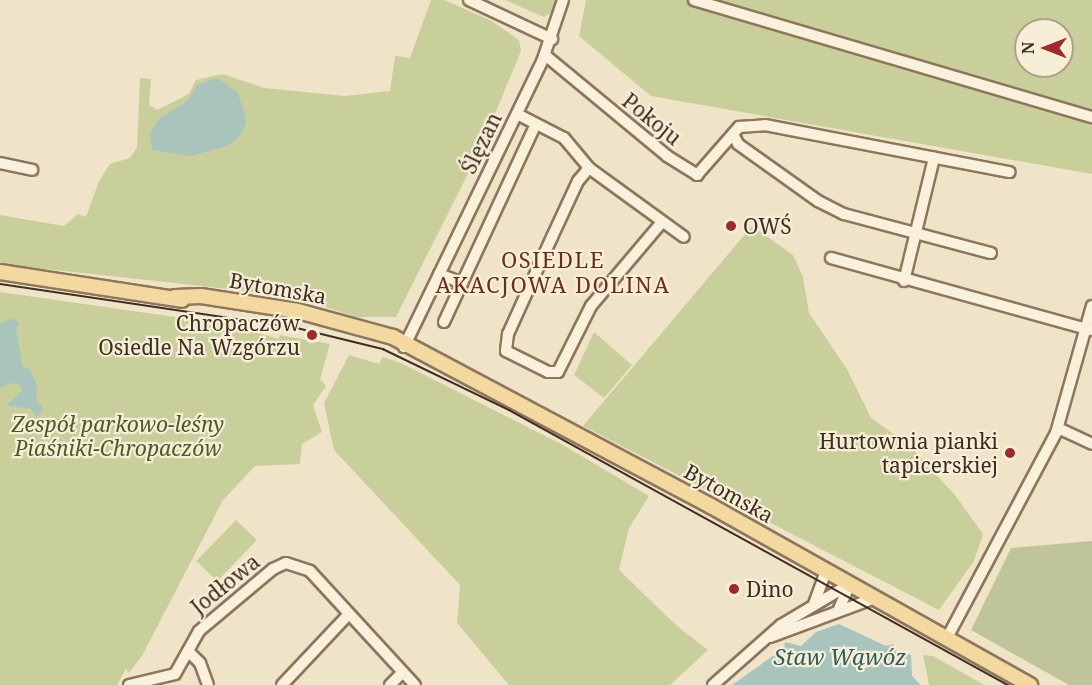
<!DOCTYPE html>
<html>
<head>
<meta charset="utf-8">
<style>
	body { margin:0 }
	#map { position:relative; width:1092px; height:685px; overflow:hidden; background:#f0e4c8; font-family:"Noto Serif",serif }
	div>[style] { position:absolute }
	.green>* { inset:0; background:#c9cf9b; transform-origin:0 0 }
	.cemetery>* { inset:0; background:#bfc49a }
	.water>* { inset:0; background:#a9c4bc }
	.roads { filter:drop-shadow(2px 0 #8d765c) drop-shadow(-2px 0 #8d765c) drop-shadow(0 2px #8d765c) drop-shadow(0 -2px #8d765c) }
	.minor>* { height:10px; margin:-5px; padding:0 5px; transform-origin:5px; border-radius:5px; background:#faf1dc }
	.major>* { height:14px; margin:-7px; padding:0 7px; transform-origin:7px; border-radius:7px; background:#f3d9a0 }
	.tram>* { height:1.5px; margin:-0.75px; padding:0 0.75px; transform-origin:0.75px; border-radius:0.75px; background:#3d2e20 }
	.dots>* { width:16px; height:16px; translate:-50% -50%; box-sizing:border-box; border:3px solid #f7eed8; border-radius:50% }
	span { translate:-50% -50%; white-space:nowrap; text-align:center; line-height:1.15; -webkit-text-stroke:4.5px #f7eed8; paint-order:stroke }
	.street-label { font-size:21px; color:#3d2e20 }
	.poi-label { font-size:21px; color:#3d2e20 }
	.left { translate:0 -50%; text-align:left }
	.right { translate:-100% -50%; text-align:right }
	.park-label { font-size:21px; color:#4d5a26; font-style:italic }
	.neighbourhood-label { font-size:22px; color:#6b2e1e; letter-spacing:1.5px }
	.water-label { font-size:22px; color:#2f5d5a; font-style:italic }
	.north { position:absolute; left:1014px; top:18px; width:60px; height:60px; box-sizing:border-box; background:#f7eed8; border:2px solid #ada18e; border-radius:50%; rotate:270deg; font-size:16px; font-weight:700; line-height:24px; text-align:center; color:#3d2e20 }
	.north::after { content:''; display:block; margin:auto; width:21px; height:27px; background:#9e2a2b; clip-path:polygon(50% 0,100% 100%,50% 72%,0 100%) }
</style>
</head>
<body>
<div id="map">
	<div class="green">
		<i style="clip-path:polygon(431px 0,444px 0,490px 20px,519px 40px,521px 51px,479px 152px,396px 317px,356px 317px,292px 296px,0 264px,0 215px,64px 226px,78px 214px,86px 217px,99px 181px,110px 164px,130px 158px,137px 147px,140px 78px,151px 79px,149px 105px,157px 110px,189px 94px,196px 80px,223px 74px,265px 88px,345px 96px,390px 91px,395px 56px,410px 58px)"></i>
		<i style="clip-path:polygon(505px 0,555px 0,551px 13px,544px 17px)"></i>
		<i style="clip-path:polygon(evenodd,586px 0,1092px 0,1092px 174px,651px 96px,579px 36px,586px 0,1026px 30px,1062px 30px,1062px 66px,1026px 66px,1026px 30px)"></i>
		<i style="clip-path:polygon(752px 226px,793px 255px,803px 277px,809px 313px,847px 369px,871px 418px,908px 444px,955px 495px,983px 534px,974px 561px,939px 610px,583px 426px)"></i>
		<i style="clip-path:polygon(0 292px,231px 325px,279px 339px,279px 335px,330px 344px,320px 379px,326px 386px,313px 405px,322px 432px,302px 444px,300px 464px,255px 466px,223px 500px,142px 656px,129px 673px,126px 669px,117px 685px,0 685px)"></i>
		<i style="clip-path:polygon(594px 332px,632px 365px,604px 398px,574px 375px)"></i>
		<i style="clip-path:polygon(349px 355px,379px 364px,383px 357px,401px 363px,563px 445px,649px 496px,629px 528px,619px 570px,677px 626px,708px 650px,670px 685px,509px 685px,457px 623px,460px 585px,334px 450px,324px 403px)"></i>
		<i style="left:236px;top:520px;width:29px;height:57px;rotate:44deg"></i>
		<i style="clip-path:polygon(923px 655px,933px 656px,984px 685px,929px 685px)"></i>
	</div>
	<div class="cemetery">
		<i style="clip-path:polygon(1092px 541px,1092px 685px,1069px 685px,971px 630px,1011px 548px)"></i>
	</div>
	<div class="water">
		<i style="clip-path:polygon(217px 78px,237px 92px,245px 113px,246px 124px,238px 138px,227px 146px,191px 156px,152px 150px,150px 133px,161px 117px,188px 101px,197px 85px)"></i>
		<i style="clip-path:polygon(14px 318px,19px 323px,16px 330px,23px 367px,30px 370px,36px 382px,37px 401px,43px 409px,37px 417px,31px 409px,6px 405px,23px 390px,18px 384px,11px 383px,0 388px,0 323px)"></i>
		<i style="clip-path:polygon(839px 624px,886px 646px,893px 644px,897px 651px,911px 655px,912px 676px,921px 685px,732px 685px,784px 648px,785px 642px,801px 646px,816px 632px)"></i>
	</div>
	<div class="roads">
		<div class="minor">
			<i style="left:469px;top:0;width:92px;rotate:25.2deg"></i>
			<i style="left:694px;top:0;width:415px;rotate:16.4deg"></i>
			<i style="left:545px;top:55px;width:158px;rotate:39.6deg"></i>
			<i style="left:667px;top:156px;width:36px;rotate:32deg"></i>
			<i style="left:697px;top:175px;width:64px;rotate:-48.8deg"></i>
			<i style="left:739px;top:127px;width:26px;rotate:-4deg"></i>
			<i style="left:765px;top:125px;width:249px;rotate:10.9deg"></i>
			<i style="left:517px;top:114px;width:53px;rotate:27.1deg"></i>
			<i style="left:564px;top:138px;width:39px;rotate:50deg"></i>
			<i style="left:589px;top:168px;width:117px;rotate:36deg"></i>
			<i style="left:733px;top:134px;width:11px;rotate:63deg"></i>
			<i style="left:738px;top:144px;width:98px;rotate:35.5deg"></i>
			<i style="left:818px;top:201px;width:29px;rotate:27deg"></i>
			<i style="left:844px;top:214px;width:152px;rotate:14.9deg"></i>
			<i style="left:0;top:163px;width:33px;rotate:12deg"></i>
			<i style="left:589px;top:168px;width:17px;rotate:130deg"></i>
			<i style="left:578px;top:181px;width:62px;rotate:114.9deg"></i>
			<i style="left:552px;top:237px;width:107px;rotate:114.4deg"></i>
			<i style="left:508px;top:334px;width:17px;rotate:97deg"></i>
			<i style="left:506px;top:351px;width:47px;rotate:26.6deg"></i>
			<i style="left:548px;top:372px;width:10px"></i>
			<i style="left:558px;top:372px;width:74px;rotate:-63.4deg"></i>
			<i style="left:591px;top:306px;width:110px;rotate:-49.8deg"></i>
			<i style="left:831px;top:258px;width:270px;rotate:15.5deg"></i>
			<i style="left:439px;top:274px;width:25px;rotate:21deg"></i>
			<i style="left:904px;top:281px;width:127px;rotate:-76.3deg"></i>
			<i style="left:444px;top:322px;width:218px;rotate:-65.1deg"></i>
			<i style="left:404px;top:347px;width:320px;rotate:-64.2deg"></i>
			<i style="left:543px;top:59px;width:62px;rotate:-71.3deg"></i>
			<i style="left:1058px;top:428px;width:38px;rotate:25deg"></i>
			<i style="left:814px;top:604px;width:35px;rotate:-70deg"></i>
			<i style="left:838px;top:611px;width:30px;rotate:-66deg"></i>
			<i style="left:770px;top:637px;width:112px;rotate:-20.4deg"></i>
			<i style="left:947px;top:638px;width:232px;rotate:-62deg"></i>
			<i style="left:1056px;top:433px;width:132px;rotate:-74.2deg"></i>
			<i style="left:188px;top:651px;width:17px;rotate:45deg"></i>
			<i style="left:200px;top:663px;width:23px;rotate:70deg"></i>
			<i style="left:129px;top:685px;width:47px;rotate:-13.4deg"></i>
			<i style="left:175px;top:674px;width:49px;rotate:-60.8deg"></i>
			<i style="left:199px;top:631px;width:97px;rotate:-40deg"></i>
			<i style="left:273px;top:569px;width:14px;rotate:-25deg"></i>
			<i style="left:286px;top:563px;width:25px;rotate:18deg"></i>
			<i style="left:310px;top:571px;width:155px;rotate:47.4deg"></i>
			<i style="left:282px;top:685px;width:98px;rotate:-46.7deg"></i>
			<i style="left:390px;top:685px;width:18px;rotate:-45deg"></i>
			<i style="left:713px;top:685px;width:91px;rotate:-41.4deg"></i>
			<i style="left:781px;top:625px;width:80px;rotate:-30.7deg"></i>
		</div>
		<div class="major">
			<i style="left:0;top:272px;width:184px;rotate:8.7deg"></i>
			<i style="left:175px;top:297px;width:26px;rotate:-2deg"></i>
			<i style="left:201px;top:296px;width:98px;rotate:8.8deg"></i>
			<i style="left:298px;top:311px;width:98px;rotate:15.3deg"></i>
			<i style="left:393px;top:337px;width:360px;rotate:28deg"></i>
			<i style="left:711px;top:506px;width:366px;rotate:29.3deg"></i>
		</div>
	</div>
	<div class="tram">
		<i style="left:0;top:284px;width:300px;rotate:8.4deg"></i>
		<i style="left:297px;top:328px;width:89px;rotate:13.7deg"></i>
		<i style="left:383px;top:349px;width:140px;rotate:25.8deg"></i>
		<i style="left:509px;top:410px;width:570px;rotate:28.86deg"></i>
	</div>
	<div class="dots">
		<i style="left:731px;top:226px;background:#9e2a2b"></i>
		<i style="left:312px;top:335px;background:#9e2a2b"></i>
		<i style="left:1010px;top:453px;background:#9e2a2b"></i>
		<i style="left:734px;top:589px;background:#9e2a2b"></i>
	</div>
	<div class="street-label">
		<span style="left:652px;top:119px;rotate:39deg">Pokoju</span>
		<span style="left:481px;top:143px;rotate:-64deg">Ślęzan</span>
		<span style="left:278px;top:288px;rotate:10deg">Bytomska</span>
		<span style="left:729px;top:493px;rotate:29deg">Bytomska</span>
		<span style="left:225px;top:584px;rotate:-39deg">Jodłowa</span>
	</div>
	<div class="poi-label">
		<span class="left" style="left:743px;top:226px">OWŚ</span>
		<span class="right" style="left:300px;top:335px">Chropaczów<br>Osiedle Na Wzgórzu</span>
		<span class="right" style="left:998px;top:453px">Hurtownia pianki<br>tapicerskiej</span>
		<span class="left" style="left:746px;top:589px">Dino</span>
	</div>
	<div class="park-label">
		<span style="left:118px;top:436px">Zespół parkowo-leśny<br>Piaśniki-Chropaczów</span>
	</div>
	<div class="neighbourhood-label">
		<span style="left:553px;top:272px">OSIEDLE<br>AKACJOWA DOLINA</span>
	</div>
	<div class="water-label">
		<span style="left:840px;top:657px">Staw Wąwóz</span>
	</div>
	<div class="north">N</div>
</div>
</body>
</html>
